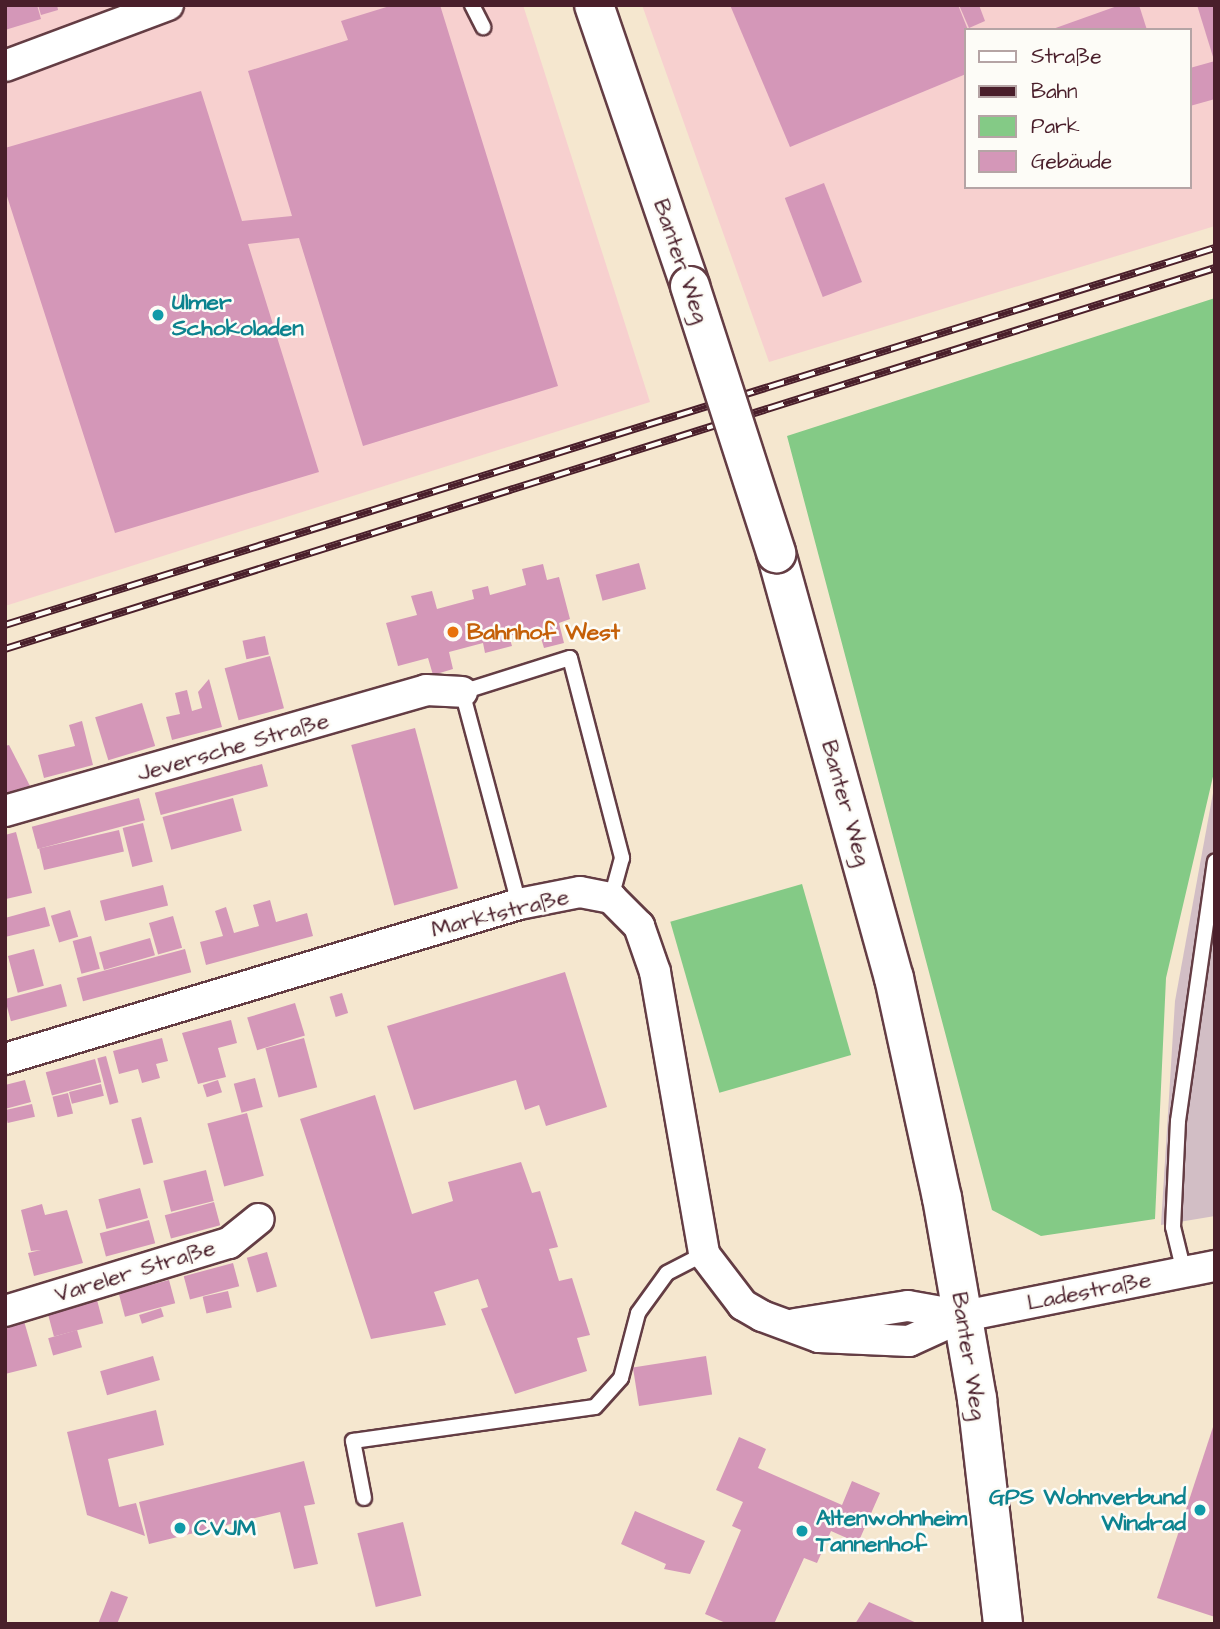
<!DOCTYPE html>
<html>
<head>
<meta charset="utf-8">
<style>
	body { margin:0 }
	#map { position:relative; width:1220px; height:1629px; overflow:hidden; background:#f5e7cf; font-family:"Architects Daughter",sans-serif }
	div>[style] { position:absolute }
	.built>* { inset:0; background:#f7d0cf }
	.industrial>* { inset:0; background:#d2bec5 }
	.green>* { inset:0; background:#84ca86; transform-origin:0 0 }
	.building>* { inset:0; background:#d497b8; transform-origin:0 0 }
	.roads { filter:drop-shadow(2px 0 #643d44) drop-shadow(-2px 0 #643d44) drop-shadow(0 2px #643d44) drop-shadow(0 -2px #643d44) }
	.lane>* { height:14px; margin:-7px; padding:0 7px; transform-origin:7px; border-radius:7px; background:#fff }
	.street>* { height:30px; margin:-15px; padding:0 15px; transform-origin:15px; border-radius:15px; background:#fff }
	.secondary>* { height:38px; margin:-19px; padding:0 19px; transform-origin:19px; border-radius:19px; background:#fff }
	.rail>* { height:8px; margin-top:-4px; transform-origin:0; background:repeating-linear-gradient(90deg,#fdfcf7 0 16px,#4a1f2b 0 32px); box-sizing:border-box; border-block:2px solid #4a1f2b }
	.bridges { filter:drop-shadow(2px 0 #643d44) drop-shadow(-2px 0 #643d44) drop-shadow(0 2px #643d44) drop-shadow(0 -2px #643d44) }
	.secondary-bridge>* { height:38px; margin:-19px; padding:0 19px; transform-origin:19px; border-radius:19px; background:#fff }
	.dots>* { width:19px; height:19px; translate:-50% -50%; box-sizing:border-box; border:4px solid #fdfcf7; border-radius:50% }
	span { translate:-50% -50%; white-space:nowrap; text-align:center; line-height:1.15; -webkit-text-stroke:5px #fdfcf7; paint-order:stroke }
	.street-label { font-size:23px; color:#4a1f2b }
	.culture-label { font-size:23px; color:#0d838f; font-weight:700 }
	.left { translate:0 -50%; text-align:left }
	.right { translate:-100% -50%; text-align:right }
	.food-label { font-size:23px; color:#c56008; font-weight:700 }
	.frame { position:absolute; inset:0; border:7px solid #4a1f2b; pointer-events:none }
	.legend { position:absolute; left:964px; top:28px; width:228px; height:161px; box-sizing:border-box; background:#fdfcf7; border:2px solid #b5a4a5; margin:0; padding:9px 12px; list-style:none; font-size:21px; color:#4a1f2b }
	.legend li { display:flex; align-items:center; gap:14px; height:35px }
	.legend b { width:35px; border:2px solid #b5a4a5 }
</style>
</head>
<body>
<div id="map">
	<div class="built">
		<i style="clip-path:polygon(5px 5px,523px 5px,650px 402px,5px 606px)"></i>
		<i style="clip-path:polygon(evenodd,642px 5px,1215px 5px,1215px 226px,769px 362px,642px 5px,966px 30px,1190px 30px,1190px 187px,966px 187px,966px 30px)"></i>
	</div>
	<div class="industrial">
		<i style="clip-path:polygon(1215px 782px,1215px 1216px,1161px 1225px,1175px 1001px)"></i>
	</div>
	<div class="green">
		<i style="clip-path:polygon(1215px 298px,1215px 768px,1166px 978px,1155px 1219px,1041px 1236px,992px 1210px,787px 436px)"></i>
		<i style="left:802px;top:884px;width:178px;height:137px;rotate:74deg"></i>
	</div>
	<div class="building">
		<i style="clip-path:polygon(5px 5px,37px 5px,41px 19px,5px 30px)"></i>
		<i style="clip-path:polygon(38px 5px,57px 5px,58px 10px,41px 15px)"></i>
		<i style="clip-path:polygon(393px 5px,440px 5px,558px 386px,363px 446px,299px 238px,248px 244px,319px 472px,115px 533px,5px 190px,5px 148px,201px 91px,242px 221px,292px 216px,248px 71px,348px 40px,341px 21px)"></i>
		<i style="clip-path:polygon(730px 5px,958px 5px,968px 30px,966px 74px,790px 147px)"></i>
		<i style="clip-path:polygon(959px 5px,979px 5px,985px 21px,969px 28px)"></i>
		<i style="clip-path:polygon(1120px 5px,1139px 5px,1147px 30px,1050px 30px)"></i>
		<i style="clip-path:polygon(1197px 5px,1215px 5px,1215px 60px,1214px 60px)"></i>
		<i style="clip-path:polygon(1215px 61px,1215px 99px,1190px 106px,1190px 68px)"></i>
		<i style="left:824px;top:183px;width:106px;height:42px;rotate:69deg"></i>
		<i style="left:639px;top:563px;width:27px;height:45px;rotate:75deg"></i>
		<i style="clip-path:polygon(543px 564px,547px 580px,559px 577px,570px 619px,559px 623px,564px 643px,544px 648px,538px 628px,509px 636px,512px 646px,485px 653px,483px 643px,449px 652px,453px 669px,433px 675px,428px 658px,398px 666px,386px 623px,417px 615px,411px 596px,432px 591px,437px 609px,474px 599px,472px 590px,488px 586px,490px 595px,526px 585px,522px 569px)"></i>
		<i style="left:265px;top:636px;width:19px;height:23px;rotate:78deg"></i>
		<i style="left:270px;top:656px;width:54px;height:47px;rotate:75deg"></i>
		<i style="clip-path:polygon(209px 679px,222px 727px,172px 740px,166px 717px,180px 714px,175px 693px,187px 690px,192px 711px,202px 708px,198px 692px)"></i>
		<i style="left:142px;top:703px;width:45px;height:49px;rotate:73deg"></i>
		<i style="clip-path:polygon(82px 721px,93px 765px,44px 778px,38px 755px,75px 746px,69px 725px)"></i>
		<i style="left:415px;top:728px;width:166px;height:66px;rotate:75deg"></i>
		<i style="clip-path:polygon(9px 745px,30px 786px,5px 793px,5px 746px)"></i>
		<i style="left:262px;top:764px;width:23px;height:111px;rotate:75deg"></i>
		<i style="left:139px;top:798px;width:23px;height:111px;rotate:75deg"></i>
		<i style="left:233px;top:798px;width:34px;height:73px;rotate:75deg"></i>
		<i style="left:143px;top:823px;width:40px;height:21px;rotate:76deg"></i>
		<i style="left:119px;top:830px;width:22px;height:82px;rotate:77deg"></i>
		<i style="clip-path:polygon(16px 832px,32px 893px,6px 899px,5px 835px)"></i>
		<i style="left:163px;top:885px;width:21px;height:65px;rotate:76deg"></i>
		<i style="clip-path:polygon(270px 900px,276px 922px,307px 913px,313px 936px,206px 965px,200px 942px,223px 936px,215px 911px,226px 907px,234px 933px,259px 926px,253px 905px)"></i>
		<i style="clip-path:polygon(45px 907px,50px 926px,5px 937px,5px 918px)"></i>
		<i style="left:70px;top:910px;width:28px;height:20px;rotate:73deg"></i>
		<i style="left:173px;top:916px;width:33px;height:25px;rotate:74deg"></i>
		<i style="left:91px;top:936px;width:34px;height:19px;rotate:75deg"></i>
		<i style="left:150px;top:938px;width:18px;height:53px;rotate:74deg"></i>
		<i style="left:34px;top:949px;width:38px;height:27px;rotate:75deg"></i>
		<i style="left:185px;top:949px;width:24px;height:112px;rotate:75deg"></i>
		<i style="clip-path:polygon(565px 972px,607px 1107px,546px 1126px,539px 1105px,525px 1110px,516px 1080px,414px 1110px,387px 1026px)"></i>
		<i style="left:61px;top:984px;width:23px;height:58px;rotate:75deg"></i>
		<i style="left:342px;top:993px;width:21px;height:13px;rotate:73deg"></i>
		<i style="left:295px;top:1003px;width:34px;height:50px;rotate:73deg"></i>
		<i style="clip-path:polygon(231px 1020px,237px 1043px,218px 1048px,226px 1077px,198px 1084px,182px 1033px)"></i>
		<i style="clip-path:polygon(162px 1038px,168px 1061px,156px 1064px,160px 1078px,142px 1083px,138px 1069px,119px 1074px,113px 1051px)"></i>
		<i style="left:304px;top:1038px;width:51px;height:40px;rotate:75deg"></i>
		<i style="left:106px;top:1056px;width:48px;height:9px;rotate:75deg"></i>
		<i style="left:95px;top:1059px;width:24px;height:51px;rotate:75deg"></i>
		<i style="left:255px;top:1078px;width:30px;height:22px;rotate:75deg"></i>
		<i style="clip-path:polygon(25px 1080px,31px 1102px,5px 1109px,5px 1085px)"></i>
		<i style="left:218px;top:1080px;width:13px;height:16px;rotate:72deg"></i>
		<i style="left:101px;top:1084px;width:12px;height:33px;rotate:76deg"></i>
		<i style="left:68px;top:1093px;width:21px;height:16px;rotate:76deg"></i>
		<i style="clip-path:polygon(375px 1095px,412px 1214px,453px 1201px,448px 1182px,521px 1162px,532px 1193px,540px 1191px,558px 1247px,549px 1249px,559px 1281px,572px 1278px,590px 1335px,577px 1338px,587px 1371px,515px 1394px,481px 1309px,488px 1307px,478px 1279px,434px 1292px,446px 1325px,371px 1339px,300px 1119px)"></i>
		<i style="left:32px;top:1104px;width:13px;height:28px;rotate:77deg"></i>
		<i style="left:247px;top:1113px;width:65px;height:41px;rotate:75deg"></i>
		<i style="left:141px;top:1117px;width:47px;height:10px;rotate:75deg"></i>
		<i style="left:206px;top:1170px;width:32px;height:44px;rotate:76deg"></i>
		<i style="left:140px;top:1188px;width:31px;height:43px;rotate:75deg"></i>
		<i style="left:214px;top:1202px;width:24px;height:51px;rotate:75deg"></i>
		<i style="clip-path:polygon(42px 1204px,45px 1215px,67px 1210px,83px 1263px,34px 1276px,28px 1253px,41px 1250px,31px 1251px,21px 1210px)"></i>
		<i style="left:149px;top:1220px;width:24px;height:51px;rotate:75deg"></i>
		<i style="left:267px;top:1252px;width:36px;height:21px;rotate:74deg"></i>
		<i style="left:233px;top:1263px;width:24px;height:51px;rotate:75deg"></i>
		<i style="left:169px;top:1280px;width:24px;height:52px;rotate:75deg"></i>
		<i style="left:228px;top:1291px;width:17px;height:26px;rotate:77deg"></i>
		<i style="left:97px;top:1300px;width:24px;height:51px;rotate:75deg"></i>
		<i style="left:161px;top:1308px;width:9px;height:23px;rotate:72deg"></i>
		<i style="clip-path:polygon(24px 1321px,37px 1366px,5px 1374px,5px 1326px)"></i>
		<i style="left:77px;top:1330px;width:18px;height:30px;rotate:74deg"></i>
		<i style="left:153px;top:1356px;width:25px;height:55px;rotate:74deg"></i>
		<i style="left:706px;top:1356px;width:39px;height:74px;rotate:81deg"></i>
		<i style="clip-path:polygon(156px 1410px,164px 1445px,108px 1459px,119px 1507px,136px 1503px,145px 1536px,87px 1515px,67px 1432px)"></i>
		<i style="clip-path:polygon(1214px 1424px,1215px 1424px,1215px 1617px,1157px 1598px)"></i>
		<i style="clip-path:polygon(739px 1437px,766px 1449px,758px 1468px,842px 1505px,852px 1481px,880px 1493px,858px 1543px,831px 1531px,817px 1563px,804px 1558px,774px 1624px,728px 1624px,705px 1614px,741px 1530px,732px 1526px,743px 1502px,716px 1490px)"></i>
		<i style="clip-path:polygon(304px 1461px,315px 1504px,304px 1506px,318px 1564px,294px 1569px,280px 1512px,149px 1544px,139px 1502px)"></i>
		<i style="clip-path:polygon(635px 1511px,705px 1541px,690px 1574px,664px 1569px,666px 1564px,621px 1544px)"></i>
		<i style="left:403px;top:1522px;width:76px;height:47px;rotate:76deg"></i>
		<i style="clip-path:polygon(111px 1591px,128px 1597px,117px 1624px,98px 1624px)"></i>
		<i style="clip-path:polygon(869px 1602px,919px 1624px,855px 1624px)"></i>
	</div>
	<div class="roads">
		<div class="lane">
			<i style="left:472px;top:5px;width:25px;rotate:63deg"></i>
			<i style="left:519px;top:904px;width:220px;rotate:-105deg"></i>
			<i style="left:462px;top:692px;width:113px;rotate:-17.5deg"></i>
			<i style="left:570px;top:658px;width:207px;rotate:75.4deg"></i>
			<i style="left:622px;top:858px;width:41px;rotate:105.4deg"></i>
			<i style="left:1184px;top:1272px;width:46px;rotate:-103.7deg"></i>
			<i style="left:1173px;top:1227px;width:106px;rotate:-87.3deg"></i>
			<i style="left:1178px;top:1121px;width:262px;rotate:-81.9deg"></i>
			<i style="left:364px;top:1498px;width:58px;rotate:-100.9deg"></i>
			<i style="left:353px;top:1441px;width:244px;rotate:-8deg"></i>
			<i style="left:595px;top:1407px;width:39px;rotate:-48deg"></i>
			<i style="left:621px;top:1378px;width:67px;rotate:-75.3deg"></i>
			<i style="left:638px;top:1313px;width:49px;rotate:-54.1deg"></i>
			<i style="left:667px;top:1273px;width:42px;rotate:-27.2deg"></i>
		</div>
		<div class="street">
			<i style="left:5px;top:66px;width:174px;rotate:-20.5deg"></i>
			<i style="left:5px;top:811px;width:438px;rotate:-16deg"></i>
			<i style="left:426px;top:690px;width:36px;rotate:3deg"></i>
			<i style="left:5px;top:1059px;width:537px;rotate:-16.78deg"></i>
			<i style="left:519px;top:904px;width:62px;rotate:-11.1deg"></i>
			<i style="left:580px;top:892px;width:32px;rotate:11deg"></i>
			<i style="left:611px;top:898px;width:40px;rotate:45deg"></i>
			<i style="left:639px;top:926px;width:49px;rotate:70.8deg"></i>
			<i style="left:655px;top:972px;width:286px;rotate:80.1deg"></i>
			<i style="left:704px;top:1254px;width:64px;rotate:52.6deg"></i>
			<i style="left:743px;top:1305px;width:22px;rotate:30deg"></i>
			<i style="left:762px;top:1316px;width:61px;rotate:20.2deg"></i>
			<i style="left:819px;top:1337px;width:90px;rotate:2.5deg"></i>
			<i style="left:909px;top:1341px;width:60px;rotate:-24.4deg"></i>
			<i style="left:964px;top:1316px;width:256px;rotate:-11.3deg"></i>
			<i style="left:5px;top:1311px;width:234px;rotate:-16.9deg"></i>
			<i style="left:229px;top:1243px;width:38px;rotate:-39deg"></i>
			<i style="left:795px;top:1324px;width:114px;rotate:-9.1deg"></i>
			<i style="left:908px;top:1306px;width:57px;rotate:10.1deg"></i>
		</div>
		<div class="secondary">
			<i style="left:594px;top:5px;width:297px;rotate:71.1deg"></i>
			<i style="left:776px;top:553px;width:441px;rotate:74.5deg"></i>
			<i style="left:894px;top:978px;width:225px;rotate:77.7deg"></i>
			<i style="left:942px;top:1198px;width:204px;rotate:80.1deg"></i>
			<i style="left:977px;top:1399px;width:226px;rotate:83.4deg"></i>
		</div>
	</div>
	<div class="rail">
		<i style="left:5px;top:625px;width:1267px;rotate:-17.31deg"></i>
		<i style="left:5px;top:649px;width:1269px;rotate:-17.48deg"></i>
	</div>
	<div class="bridges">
		<div class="secondary-bridge">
			<i style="left:690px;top:286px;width:281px;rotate:72.1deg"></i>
		</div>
	</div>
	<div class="dots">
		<i style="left:158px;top:315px;background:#0f9aa8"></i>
		<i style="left:453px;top:632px;background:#e8710a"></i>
		<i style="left:1200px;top:1510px;background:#0f9aa8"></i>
		<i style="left:180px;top:1528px;background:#0f9aa8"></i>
		<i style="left:802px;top:1531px;background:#0f9aa8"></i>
	</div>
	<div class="street-label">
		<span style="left:681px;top:261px;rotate:71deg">Banter Weg</span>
		<span style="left:233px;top:747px;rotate:-16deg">Jeversche Straße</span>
		<span style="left:846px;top:803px;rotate:74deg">Banter Weg</span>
		<span style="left:500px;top:913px;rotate:-14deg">Marktstraße</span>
		<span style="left:135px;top:1271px;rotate:-17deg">Vareler Straße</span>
		<span style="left:1089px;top:1291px;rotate:-11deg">Ladestraße</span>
		<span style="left:969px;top:1356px;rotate:81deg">Banter Weg</span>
	</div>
	<div class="culture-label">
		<span class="left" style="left:172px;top:315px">Ulmer<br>Schokoladen</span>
		<span class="right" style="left:1186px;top:1510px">GPS Wohnverbund<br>Windrad</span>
		<span class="left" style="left:816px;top:1531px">Altenwohnheim<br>Tannenhof</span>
		<span class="left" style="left:194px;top:1528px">CVJM</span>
	</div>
	<div class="food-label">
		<span class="left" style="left:467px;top:632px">Bahnhof West</span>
	</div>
	<div class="frame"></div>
	<ul class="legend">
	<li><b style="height:9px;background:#fff"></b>Straße</li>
	<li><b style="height:9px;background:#4a1f2b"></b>Bahn</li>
	<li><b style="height:19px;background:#84ca86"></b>Park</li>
	<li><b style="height:19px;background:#d497b8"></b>Gebäude</li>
	</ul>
</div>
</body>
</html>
